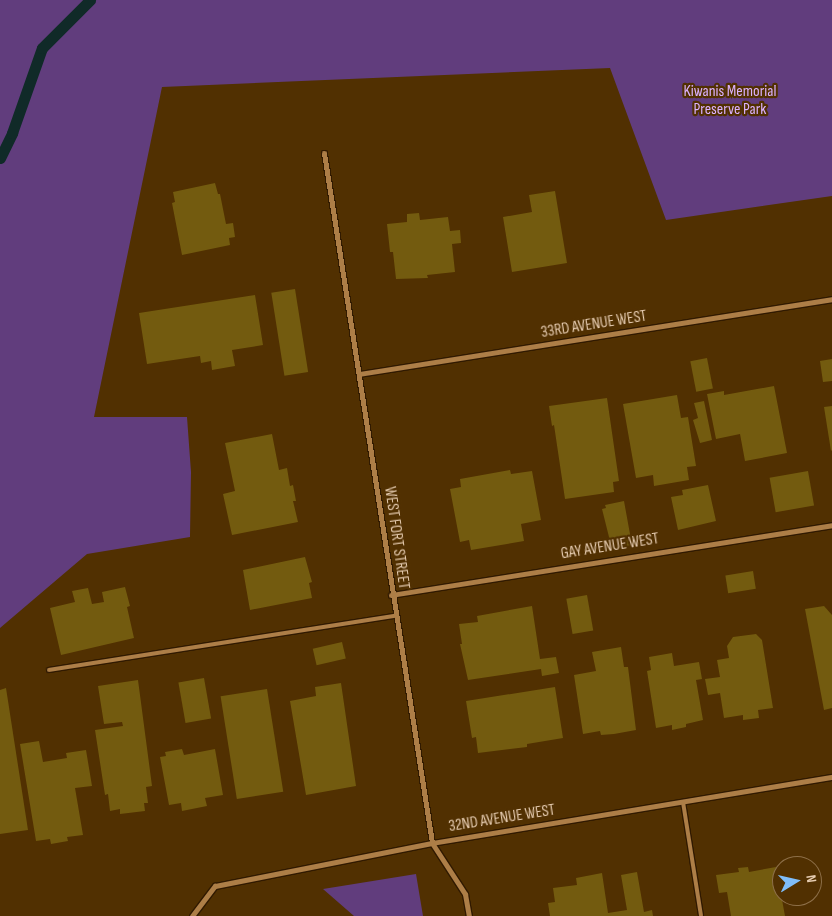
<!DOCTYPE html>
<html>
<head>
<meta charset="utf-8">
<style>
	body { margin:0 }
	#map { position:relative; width:832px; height:916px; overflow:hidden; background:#513001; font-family:"Sofia Sans Condensed",sans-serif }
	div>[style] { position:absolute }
	.green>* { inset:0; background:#613d7d }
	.stream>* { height:11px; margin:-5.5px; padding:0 5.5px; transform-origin:5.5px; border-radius:5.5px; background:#102a28 }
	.building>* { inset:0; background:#735b0f; transform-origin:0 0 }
	.roads { filter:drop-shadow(1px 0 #311a00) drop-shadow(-1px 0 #311a00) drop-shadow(0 1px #311a00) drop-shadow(0 -1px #311a00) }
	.lane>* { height:4px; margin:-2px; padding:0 2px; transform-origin:2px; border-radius:2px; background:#ad7e47 }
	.street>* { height:5px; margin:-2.5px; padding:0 2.5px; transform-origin:2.5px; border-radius:2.5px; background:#ad7e47 }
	span { translate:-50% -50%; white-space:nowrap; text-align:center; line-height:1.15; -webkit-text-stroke:4.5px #513001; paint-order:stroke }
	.park-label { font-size:16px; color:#dcb2ff }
	.street-label { font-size:16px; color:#e7cdb2 }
	.north { position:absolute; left:772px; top:856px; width:50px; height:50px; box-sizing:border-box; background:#513001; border:1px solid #8d6f48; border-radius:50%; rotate:81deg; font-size:14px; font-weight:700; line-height:20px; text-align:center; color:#e7cdb2 }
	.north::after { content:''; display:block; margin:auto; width:18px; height:22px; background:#7fbdfa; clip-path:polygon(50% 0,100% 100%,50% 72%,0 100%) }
</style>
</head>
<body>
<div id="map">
	<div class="green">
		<i style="clip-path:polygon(0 0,832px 0,832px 196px,666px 220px,610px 68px,162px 87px,94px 417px,187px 417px,191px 472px,190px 537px,87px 554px,0 628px)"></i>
		<i style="clip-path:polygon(416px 874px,423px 916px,354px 916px,323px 889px)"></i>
	</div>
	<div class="stream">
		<i style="left:0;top:158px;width:28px;rotate:-64deg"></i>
		<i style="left:12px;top:133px;width:90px;rotate:-70.6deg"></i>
		<i style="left:42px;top:48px;width:68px;rotate:-45deg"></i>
	</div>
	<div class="building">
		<i style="clip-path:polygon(215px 183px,218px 194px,220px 194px,226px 224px,233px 223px,235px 237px,229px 238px,230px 245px,182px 255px,172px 203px,175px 202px,173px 192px)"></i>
		<i style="clip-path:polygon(555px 191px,567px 263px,512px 272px,503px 217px,532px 212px,529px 195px)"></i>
		<i style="clip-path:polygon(419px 213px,420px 220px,448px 217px,450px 231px,460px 230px,461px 243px,452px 244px,455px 272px,427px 275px,428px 278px,396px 279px,393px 252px,390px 252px,387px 224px,407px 222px,407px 214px)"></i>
		<i style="left:295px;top:289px;width:84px;height:24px;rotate:81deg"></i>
		<i style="clip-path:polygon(255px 295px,263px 345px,232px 350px,235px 366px,212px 370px,211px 361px,201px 363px,200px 356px,147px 364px,139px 313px)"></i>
		<i style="left:707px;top:358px;width:31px;height:17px;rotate:79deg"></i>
		<i style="clip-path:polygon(832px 359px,832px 381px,823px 382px,820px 361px)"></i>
		<i style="clip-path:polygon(774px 386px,787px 453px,745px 461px,740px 434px,716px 439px,707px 394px,724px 391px,724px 395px)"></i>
		<i style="clip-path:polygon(677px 395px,681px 418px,688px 417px,696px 466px,687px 467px,689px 480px,654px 486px,653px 475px,636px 478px,623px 404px)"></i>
		<i style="clip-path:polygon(607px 398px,619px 481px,613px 482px,614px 492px,565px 499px,554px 425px,552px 426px,549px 406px)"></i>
		<i style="clip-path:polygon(704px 401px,712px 440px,700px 443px,693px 420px,698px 418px,694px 403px)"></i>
		<i style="clip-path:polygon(832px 406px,832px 450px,831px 451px,824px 407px)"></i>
		<i style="clip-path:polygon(272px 434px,279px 470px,287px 468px,290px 486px,293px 485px,296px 501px,293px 501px,298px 522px,232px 535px,223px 494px,235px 491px,225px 443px)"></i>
		<i style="clip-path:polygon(510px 470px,511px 474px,532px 471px,541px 520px,521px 524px,524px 541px,471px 550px,469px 540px,460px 542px,450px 489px,461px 487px,460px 479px)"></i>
		<i style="left:808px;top:471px;width:35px;height:39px;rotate:80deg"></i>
		<i style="clip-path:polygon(708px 485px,716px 521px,678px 530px,671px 497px,683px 495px,682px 490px)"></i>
		<i style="clip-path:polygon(624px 501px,632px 545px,612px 549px,602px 509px,606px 508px,605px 505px)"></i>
		<i style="clip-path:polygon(305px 557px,312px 582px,309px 583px,312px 598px,250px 610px,243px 570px)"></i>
		<i style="left:753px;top:571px;width:18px;height:28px;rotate:81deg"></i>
		<i style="clip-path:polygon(125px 587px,130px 606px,127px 607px,134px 638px,61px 655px,50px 608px,75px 602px,72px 591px,88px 588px,92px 604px,104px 602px,102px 592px)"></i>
		<i style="left:587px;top:595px;width:36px;height:21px;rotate:80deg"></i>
		<i style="clip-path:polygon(532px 606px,540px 659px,556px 657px,559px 673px,542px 676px,541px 669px,468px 680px,460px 644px,462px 644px,459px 624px,478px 622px,477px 616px)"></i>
		<i style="clip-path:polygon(824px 606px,832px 615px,832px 708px,824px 710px,805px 609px)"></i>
		<i style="clip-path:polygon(756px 634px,762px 640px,773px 708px,758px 710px,759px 718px,743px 720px,743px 715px,724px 718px,720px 693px,708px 695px,705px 679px,720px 677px,717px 660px,729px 658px,727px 646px,733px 637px)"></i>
		<i style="left:342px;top:642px;width:17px;height:30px;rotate:77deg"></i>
		<i style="clip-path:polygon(621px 647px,624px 667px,628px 667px,636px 730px,614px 734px,601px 735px,600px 731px,583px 734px,574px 675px,596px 671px,592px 652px)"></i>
		<i style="clip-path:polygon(672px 653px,674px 666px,699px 662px,702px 679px,696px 680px,703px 720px,686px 724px,686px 727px,672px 730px,672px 725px,656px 728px,647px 671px,651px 670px,649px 657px)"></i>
		<i style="left:204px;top:678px;width:41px;height:26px;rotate:80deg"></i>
		<i style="clip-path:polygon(138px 680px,152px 786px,146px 787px,148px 803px,144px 803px,145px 811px,120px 814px,120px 809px,110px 811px,108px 794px,105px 795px,95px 730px,123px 726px,122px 722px,104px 724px,98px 686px)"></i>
		<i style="clip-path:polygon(341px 683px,356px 786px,306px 795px,290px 701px,316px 696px,315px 687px)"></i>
		<i style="clip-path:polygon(555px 687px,563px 738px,527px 744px,527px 747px,478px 753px,476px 737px,472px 738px,466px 701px)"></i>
		<i style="clip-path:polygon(6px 688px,28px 830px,0 834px,0 690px)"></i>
		<i style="left:267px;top:689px;width:104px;height:47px;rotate:81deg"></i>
		<i style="clip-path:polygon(39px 741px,43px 762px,67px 758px,66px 753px,86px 750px,92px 786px,75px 788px,83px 835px,67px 837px,68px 841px,51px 844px,50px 839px,36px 841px,20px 744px)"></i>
		<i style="clip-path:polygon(182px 749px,184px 755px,215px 749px,223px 795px,205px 798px,207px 806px,182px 811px,181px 803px,169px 805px,160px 757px,166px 756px,165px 752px)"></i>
		<i style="clip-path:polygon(748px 867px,749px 872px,776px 867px,785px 916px,731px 916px,727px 892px,719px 893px,716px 875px,739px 872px,738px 868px)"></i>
		<i style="clip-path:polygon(637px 872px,644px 912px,652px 910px,653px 916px,550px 916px,548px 903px,555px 902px,553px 888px,577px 885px,576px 878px,602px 873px,608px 913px,627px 910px,621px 875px)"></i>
	</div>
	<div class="roads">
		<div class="lane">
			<i style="left:49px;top:670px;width:350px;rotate:-8.9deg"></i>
			<i style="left:683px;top:802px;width:115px;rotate:81deg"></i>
		</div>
		<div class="street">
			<i style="left:324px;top:153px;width:698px;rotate:81.1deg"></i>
			<i style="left:432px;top:843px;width:61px;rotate:57.1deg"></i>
			<i style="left:465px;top:894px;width:22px;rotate:80deg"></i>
			<i style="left:359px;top:374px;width:479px;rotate:-9deg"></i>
			<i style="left:391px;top:595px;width:447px;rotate:-9deg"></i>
			<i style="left:192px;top:916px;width:38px;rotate:-53deg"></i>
			<i style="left:215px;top:886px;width:221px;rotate:-11.2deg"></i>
			<i style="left:432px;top:843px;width:405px;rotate:-9.4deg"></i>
		</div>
	</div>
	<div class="park-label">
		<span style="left:730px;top:101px">Kiwanis Memorial<br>Preserve Park</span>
	</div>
	<div class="street-label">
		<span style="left:594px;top:325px;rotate:-9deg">33RD AVENUE WEST</span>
		<span style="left:396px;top:538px;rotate:82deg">WEST FORT STREET</span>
		<span style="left:610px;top:547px;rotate:-9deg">GAY AVENUE WEST</span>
		<span style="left:502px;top:819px;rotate:-9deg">32ND AVENUE WEST</span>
	</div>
	<div class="north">N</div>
</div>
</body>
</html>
